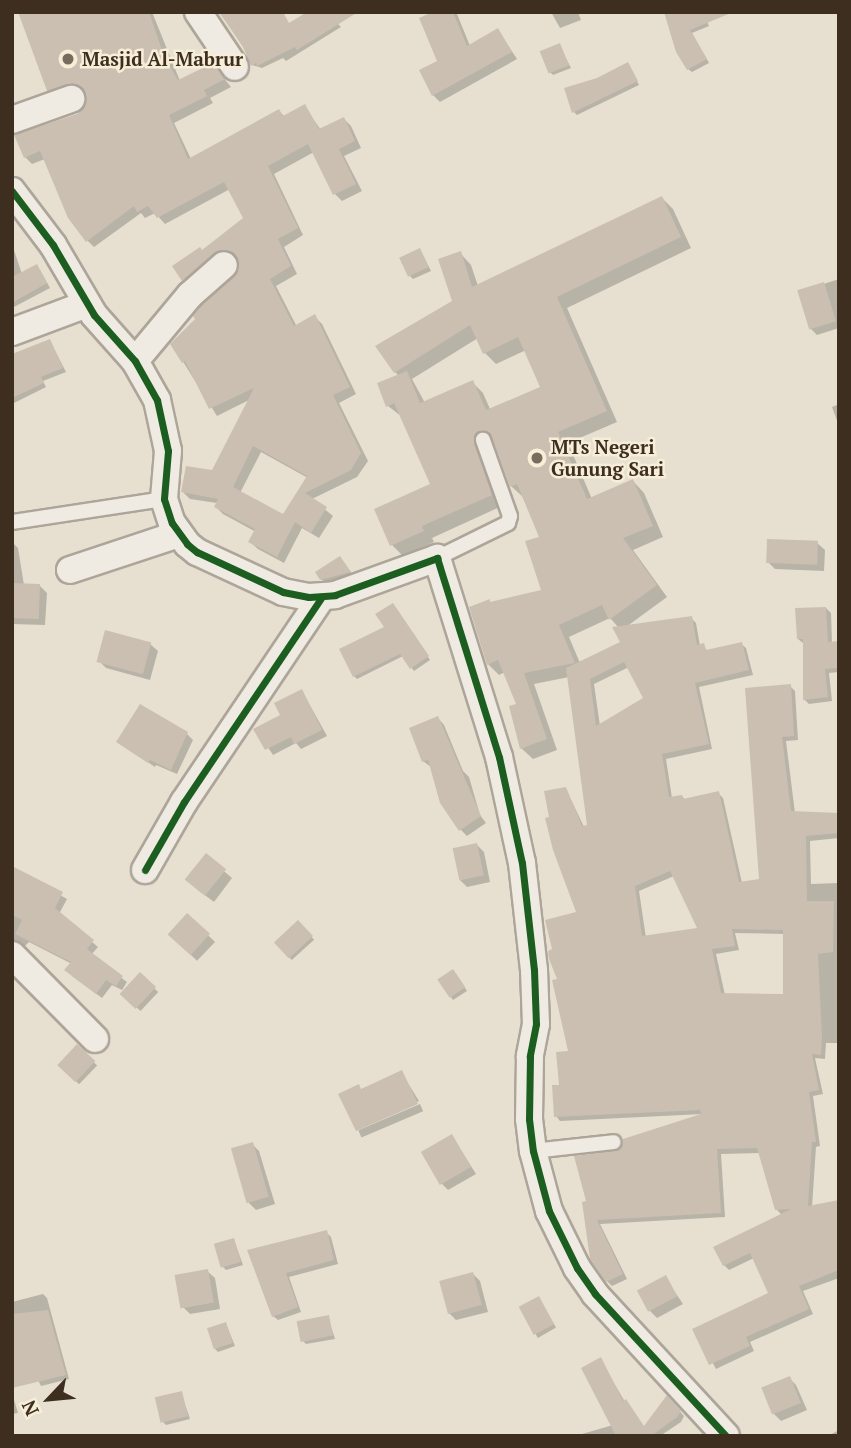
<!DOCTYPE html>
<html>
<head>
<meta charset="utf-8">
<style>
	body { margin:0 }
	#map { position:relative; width:851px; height:1448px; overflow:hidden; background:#e7e0d1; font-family:"PT Serif",serif }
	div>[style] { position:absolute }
	.shadow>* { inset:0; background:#0003; transform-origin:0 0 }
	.building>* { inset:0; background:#cbbfb2; transform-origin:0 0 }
	.roads { filter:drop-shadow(2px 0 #ada599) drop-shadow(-2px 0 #ada599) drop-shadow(0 2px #ada599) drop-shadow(0 -2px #ada599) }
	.service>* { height:14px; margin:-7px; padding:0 7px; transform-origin:7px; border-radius:7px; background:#efebe3 }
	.minor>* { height:26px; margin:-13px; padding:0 13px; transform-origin:13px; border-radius:13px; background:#efebe3 }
	.cycleway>* { height:7px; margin:-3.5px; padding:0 3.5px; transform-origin:3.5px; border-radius:3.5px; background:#1b5e20 }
	.dots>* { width:19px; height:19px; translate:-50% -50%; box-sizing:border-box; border:4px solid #f7eed8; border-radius:50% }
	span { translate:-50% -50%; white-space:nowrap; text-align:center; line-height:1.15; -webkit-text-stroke:5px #f7eed8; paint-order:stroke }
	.poi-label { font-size:19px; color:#3d2e20; font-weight:700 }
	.left { translate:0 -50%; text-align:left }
	.frame { position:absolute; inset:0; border:14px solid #3d2e20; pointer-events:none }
	.north { position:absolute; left:14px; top:1364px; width:70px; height:70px; -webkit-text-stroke:5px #f7eed8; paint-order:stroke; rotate:244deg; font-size:19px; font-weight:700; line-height:28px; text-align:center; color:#3d2e20 }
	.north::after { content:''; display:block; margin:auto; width:24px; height:32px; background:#3d2e20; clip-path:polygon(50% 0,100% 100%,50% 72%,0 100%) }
</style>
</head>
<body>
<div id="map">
	<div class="shadow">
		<i style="clip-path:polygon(evenodd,20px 12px,152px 12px,180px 81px,213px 65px,231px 87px,210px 98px,213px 103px,174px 123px,191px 159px,279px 111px,285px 117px,304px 106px,321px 130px,344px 119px,351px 126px,361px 148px,344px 156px,362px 191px,342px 201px,335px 194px,314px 152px,274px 174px,303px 235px,284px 247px,297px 274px,276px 286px,297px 327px,315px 317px,322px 324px,356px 394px,339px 403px,368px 461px,357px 477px,312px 499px,333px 516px,319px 538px,302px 528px,284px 563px,258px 549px,250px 542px,256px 532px,223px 514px,216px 507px,217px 503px,190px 499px,183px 492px,213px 472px,249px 400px,217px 416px,172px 344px,198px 319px,203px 307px,241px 270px,239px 259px,229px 256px,191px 286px,175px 267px,203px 252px,246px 219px,230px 189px,165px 224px,155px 213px,145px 218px,141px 213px,94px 247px,87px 240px,45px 159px,32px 164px,25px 157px,85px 110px,88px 95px,82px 90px,55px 97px,48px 90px,20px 12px,261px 452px,308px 478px,284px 516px,240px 493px,261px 452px)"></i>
		<i style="clip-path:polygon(438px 12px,457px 14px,470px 46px,498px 30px,517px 59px,440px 102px,433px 95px,439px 62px)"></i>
		<i style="clip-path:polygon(551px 12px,578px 12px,581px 20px,560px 28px)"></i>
		<i style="clip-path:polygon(666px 12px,703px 12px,709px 26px,692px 33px,709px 63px,692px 72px,688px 69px)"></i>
		<i style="clip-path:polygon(337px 23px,341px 27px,286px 61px,283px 58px,262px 68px,252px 65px,290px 25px)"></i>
		<i style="clip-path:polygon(559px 45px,571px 68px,553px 75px,550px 72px)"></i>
		<i style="clip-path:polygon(628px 65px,639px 85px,577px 115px,574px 112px,567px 89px,597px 80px)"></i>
		<i style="clip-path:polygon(evenodd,662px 198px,673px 209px,691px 248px,567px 308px,617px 422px,568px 443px,592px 499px,633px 481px,644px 493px,663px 537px,633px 550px,667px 597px,626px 627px,691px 618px,696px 623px,700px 646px,709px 651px,741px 644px,746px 648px,753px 675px,699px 687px,712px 749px,666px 759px,672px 798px,682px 796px,685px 800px,718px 793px,723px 798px,742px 883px,761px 880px,747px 689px,790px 686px,795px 691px,798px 740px,786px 741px,795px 813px,839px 815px,839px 838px,810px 841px,811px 884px,839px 883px,839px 1043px,826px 1043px,825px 1059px,815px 1058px,823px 1094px,813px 1096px,820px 1146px,816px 1147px,812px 1207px,839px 1202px,839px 1278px,803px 1291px,813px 1314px,750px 1342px,754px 1351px,716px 1369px,695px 1330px,770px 1294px,754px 1258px,729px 1270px,724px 1265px,782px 1215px,776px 1209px,760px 1153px,721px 1154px,725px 1217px,600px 1224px,627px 1279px,612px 1286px,607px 1281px,588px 1202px,616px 1153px,703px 1114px,560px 1121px,556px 1116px,570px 1052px,559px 980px,578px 914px,551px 818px,566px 789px,584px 827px,589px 826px,569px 677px,534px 684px,557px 750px,533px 759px,521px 748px,518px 705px,505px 672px,499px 675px,488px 664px,492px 604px,543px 591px,542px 538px,523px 497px,511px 486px,494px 442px,491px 442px,502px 506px,432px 538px,434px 542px,403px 556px,392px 545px,433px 485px,401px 416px,388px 406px,399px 376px,395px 372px,454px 301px,460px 253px,471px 265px,478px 286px,662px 198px,478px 338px,485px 353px,496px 364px,526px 350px,542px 387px,490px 409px,483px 393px,472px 382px,425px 403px,412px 379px,478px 338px,662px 198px,610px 618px,619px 628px,622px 643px,580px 663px,569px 637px,610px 618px,662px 198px,629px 667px,645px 699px,600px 726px,594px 684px,629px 667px,662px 198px,674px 876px,699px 929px,646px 938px,639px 891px,674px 876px,662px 198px,735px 933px,785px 934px,785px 996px,725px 995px,716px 954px,739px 950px,735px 933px)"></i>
		<i style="clip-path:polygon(12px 244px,22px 274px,40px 270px,50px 288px,12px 308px)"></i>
		<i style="clip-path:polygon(420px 250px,431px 271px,413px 279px,410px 276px)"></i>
		<i style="clip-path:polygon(839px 279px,839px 328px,817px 335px,810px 328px,799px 292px)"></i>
		<i style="clip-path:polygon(50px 341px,66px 372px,43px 381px,46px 387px,12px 404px,12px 364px)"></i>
		<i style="clip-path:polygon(839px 404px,839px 426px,832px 407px)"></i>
		<i style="clip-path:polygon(12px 542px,18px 548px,24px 585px,40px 586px,47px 593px,45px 625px,12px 624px)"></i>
		<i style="clip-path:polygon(817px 543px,825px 550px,824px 571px,775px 569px,768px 562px)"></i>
		<i style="clip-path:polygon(340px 558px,356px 579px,329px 587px,321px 579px)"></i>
		<i style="clip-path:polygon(826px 608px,831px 613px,832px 643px,839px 643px,839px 672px,829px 673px,832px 701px,809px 704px,804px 699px,803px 643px,798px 639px)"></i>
		<i style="clip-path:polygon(396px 609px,430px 660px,414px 671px,403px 656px,357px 679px,354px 676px)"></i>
		<i style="clip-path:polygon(106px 632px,150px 644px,158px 651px,150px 680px,106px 668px,99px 661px)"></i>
		<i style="clip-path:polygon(302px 691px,327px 736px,301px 749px,296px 743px,273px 755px,256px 729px,282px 716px)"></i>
		<i style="clip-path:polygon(438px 718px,444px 725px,463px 771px,469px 777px,480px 815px,486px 823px,467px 836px,461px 830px,431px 767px,423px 761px)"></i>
		<i style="clip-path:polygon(187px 734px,193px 740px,177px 774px,156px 765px,155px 767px,118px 742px)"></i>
		<i style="clip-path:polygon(477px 845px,484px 852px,490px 882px,467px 887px,460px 880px)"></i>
		<i style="clip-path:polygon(206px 856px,232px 878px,214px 902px,194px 887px)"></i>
		<i style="clip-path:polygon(12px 868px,67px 899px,59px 914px,98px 947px,91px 955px,127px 982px,122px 990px,112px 985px,102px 998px,72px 976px,72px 964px,29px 942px,25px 946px,12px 946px)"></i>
		<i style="left:187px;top:915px;width:39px;height:26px;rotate:44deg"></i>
		<i style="left:298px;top:922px;width:24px;height:30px;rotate:48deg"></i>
		<i style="clip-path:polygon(456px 974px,467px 991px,453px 1000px,439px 981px)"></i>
		<i style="left:140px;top:975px;width:25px;height:26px;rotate:43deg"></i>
		<i style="left:77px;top:1046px;width:28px;height:26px;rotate:44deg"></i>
		<i style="clip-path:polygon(401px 1072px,419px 1101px,358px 1128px,362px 1090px)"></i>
		<i style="left:420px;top:1104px;width:8px;height:67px;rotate:67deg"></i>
		<i style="clip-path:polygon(452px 1136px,476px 1174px,448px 1190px,441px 1183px)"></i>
		<i style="clip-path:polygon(252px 1144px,259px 1151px,275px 1204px,256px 1210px,249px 1203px)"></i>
		<i style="clip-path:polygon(326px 1232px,331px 1237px,338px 1264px,289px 1277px,301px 1312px,278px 1320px,273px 1316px,249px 1251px)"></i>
		<i style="clip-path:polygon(234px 1240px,243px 1265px,226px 1270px,223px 1267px)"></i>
		<i style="clip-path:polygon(207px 1271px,215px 1278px,220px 1309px,190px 1314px,183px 1307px)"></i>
		<i style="clip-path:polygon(473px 1274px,480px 1281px,488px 1312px,456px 1320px,449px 1313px)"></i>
		<i style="clip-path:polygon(665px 1277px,683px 1304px,657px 1318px,650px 1311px)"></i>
		<i style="clip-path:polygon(43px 1294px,47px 1298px,69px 1379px,41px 1386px,12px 1328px,12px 1302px)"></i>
		<i style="left:539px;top:1298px;width:34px;height:21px;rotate:60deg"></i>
		<i style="clip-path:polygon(328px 1317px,335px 1339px,306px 1344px,303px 1341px)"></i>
		<i style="clip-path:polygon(226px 1324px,235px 1346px,218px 1352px,215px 1349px)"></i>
		<i style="clip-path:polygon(600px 1359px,625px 1402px,645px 1428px,667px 1397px,684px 1416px,681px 1422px,660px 1436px,575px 1436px,613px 1425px)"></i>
		<i style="clip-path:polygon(789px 1378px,796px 1385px,807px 1410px,781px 1421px,774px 1414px)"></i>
		<i style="clip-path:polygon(12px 1393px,18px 1413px,12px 1414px)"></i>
		<i style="clip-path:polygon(181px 1393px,190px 1419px,166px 1425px,163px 1422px)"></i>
		<i style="clip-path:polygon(839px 1430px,839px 1436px,828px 1436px)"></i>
	</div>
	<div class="building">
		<i style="clip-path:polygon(evenodd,18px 12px,149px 12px,165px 59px,178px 80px,213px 63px,225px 79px,204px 90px,207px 96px,169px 115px,188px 159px,279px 109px,283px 116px,305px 104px,319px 129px,344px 117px,355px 141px,339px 149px,356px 184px,333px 195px,308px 144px,268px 166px,298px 228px,278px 239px,291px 266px,270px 279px,294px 326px,315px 314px,350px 387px,333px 395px,361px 453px,351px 470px,305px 493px,327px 507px,311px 533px,295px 522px,277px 557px,248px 542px,255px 529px,214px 507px,218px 499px,181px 492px,186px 466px,212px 470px,254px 388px,209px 409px,185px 361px,182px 363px,170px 344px,195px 319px,193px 316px,201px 306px,235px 276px,239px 269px,236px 255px,220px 250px,182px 281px,172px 266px,200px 247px,202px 250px,243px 218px,224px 182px,157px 218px,148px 206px,137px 212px,134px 206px,86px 242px,68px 218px,40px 151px,24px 158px,14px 135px,77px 114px,83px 109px,86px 94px,73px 83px,47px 91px,18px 12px,253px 446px,307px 476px,283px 514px,233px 487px,253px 446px)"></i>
		<i style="clip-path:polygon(219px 12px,283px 12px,289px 23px,307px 12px,358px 12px,297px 50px,295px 47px,257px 66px,256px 63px,251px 66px,243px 47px)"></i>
		<i style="clip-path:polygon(433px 12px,453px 12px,467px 46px,498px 28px,512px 52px,432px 96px,419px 70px,437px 61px,419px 18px)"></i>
		<i style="clip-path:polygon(664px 12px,731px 12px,731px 13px,690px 30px,707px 59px,687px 70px,676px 52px)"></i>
		<i style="left:560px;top:43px;width:24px;height:22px;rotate:68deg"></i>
		<i style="clip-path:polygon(628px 62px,638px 81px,572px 113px,564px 88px,597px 78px)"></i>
		<i style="clip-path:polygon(662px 196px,681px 237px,557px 297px,607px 411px,558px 432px,587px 499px,633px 479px,653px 526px,623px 538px,657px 585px,609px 620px,602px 605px,559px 625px,575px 663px,524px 673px,547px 739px,520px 749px,509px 706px,516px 704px,498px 660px,487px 665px,469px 607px,490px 599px,490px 602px,541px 590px,525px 541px,539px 537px,517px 484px,510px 487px,492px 437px,484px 430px,476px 433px,474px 443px,492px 495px,422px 526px,424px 531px,390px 546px,374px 509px,430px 484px,394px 403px,386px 407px,377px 383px,407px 371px,420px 403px,473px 380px,486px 410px,540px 387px,518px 337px,483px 354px,470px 325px,394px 373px,375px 346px,452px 301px,438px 259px,461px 251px,472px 287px)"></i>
		<i style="left:420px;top:248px;width:21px;height:23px;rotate:65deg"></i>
		<i style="clip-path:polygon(37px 264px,47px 283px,12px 303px,12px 277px)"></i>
		<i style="left:824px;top:282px;width:41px;height:28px;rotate:73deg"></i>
		<i style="clip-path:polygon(50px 339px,63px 368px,41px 377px,44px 383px,12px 398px,12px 354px)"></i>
		<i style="left:767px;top:539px;width:51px;height:24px;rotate:2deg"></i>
		<i style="clip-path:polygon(340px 556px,351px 572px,320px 580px,315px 572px)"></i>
		<i style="left:12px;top:583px;width:28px;height:35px;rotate:2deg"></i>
		<i style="clip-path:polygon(393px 603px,429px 656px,410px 669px,400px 654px,353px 677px,339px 649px,384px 627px,375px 614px)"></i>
		<i style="clip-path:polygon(826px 607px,828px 642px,839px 641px,839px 668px,825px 669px,828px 697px,803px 700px,803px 639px,797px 639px,795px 608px)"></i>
		<i style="clip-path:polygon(evenodd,692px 616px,697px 645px,704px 643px,706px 650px,742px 642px,749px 670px,695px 683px,709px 744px,662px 754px,669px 797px,682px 795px,683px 799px,719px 791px,739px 882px,759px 879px,745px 688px,791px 684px,794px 736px,782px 737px,791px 811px,839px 813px,839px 833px,806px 836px,807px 901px,834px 901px,833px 952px,818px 954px,822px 1037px,821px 1055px,812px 1054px,819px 1090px,809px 1092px,816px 1142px,812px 1142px,808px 1206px,839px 1200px,839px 1270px,799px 1286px,809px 1309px,746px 1337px,750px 1346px,709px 1365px,692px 1329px,768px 1293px,750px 1253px,723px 1266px,713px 1247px,791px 1209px,775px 1210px,757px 1148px,717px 1149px,721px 1213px,597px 1220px,623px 1274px,606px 1282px,590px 1259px,582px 1202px,586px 1201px,574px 1156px,616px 1151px,622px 1146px,623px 1139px,701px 1114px,700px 1110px,554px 1117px,552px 1085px,559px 1085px,556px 1052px,568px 1051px,552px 980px,557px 979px,549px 959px,548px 951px,552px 949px,545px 920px,576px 912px,553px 850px,545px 818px,549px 817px,544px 791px,566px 787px,582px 826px,587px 825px,566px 668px,620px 642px,612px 627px,692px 616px,624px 662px,643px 698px,596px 726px,590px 679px,624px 662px,692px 616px,670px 871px,697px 928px,642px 936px,635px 886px,670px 871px,692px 616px,732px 929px,783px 930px,783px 994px,721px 993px,712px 949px,735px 946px,732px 929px)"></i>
		<i style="left:105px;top:630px;width:48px;height:33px;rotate:15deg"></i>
		<i style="clip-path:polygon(302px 689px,322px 730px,294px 744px,291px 737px,265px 750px,253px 729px,280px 715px,274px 703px)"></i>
		<i style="clip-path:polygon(140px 704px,188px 732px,171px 770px,150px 760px,148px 763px,116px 742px)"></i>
		<i style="clip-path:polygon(438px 716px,481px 816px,459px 831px,440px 803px,428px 760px,422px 762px,409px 728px)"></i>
		<i style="left:477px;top:843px;width:33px;height:25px;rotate:78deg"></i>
		<i style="left:206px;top:853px;width:26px;height:34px;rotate:39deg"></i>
		<i style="clip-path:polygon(12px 866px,63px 892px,55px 908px,94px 940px,87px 949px,123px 976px,116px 986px,106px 980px,96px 994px,64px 970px,71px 962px,15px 934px,22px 920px,12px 915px)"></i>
		<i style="left:187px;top:913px;width:31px;height:29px;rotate:42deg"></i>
		<i style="left:298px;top:920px;width:22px;height:33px;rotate:47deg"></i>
		<i style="left:453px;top:969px;width:22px;height:19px;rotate:56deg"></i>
		<i style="left:140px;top:972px;width:22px;height:30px;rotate:43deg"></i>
		<i style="left:77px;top:1044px;width:25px;height:29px;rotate:43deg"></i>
		<i style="clip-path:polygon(402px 1070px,418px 1104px,356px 1131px,338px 1094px,359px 1084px,361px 1089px)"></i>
		<i style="left:452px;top:1134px;width:38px;height:36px;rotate:60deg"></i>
		<i style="left:253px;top:1142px;width:57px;height:23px;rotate:74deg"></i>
		<i style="clip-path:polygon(327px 1230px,334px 1260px,286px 1273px,298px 1307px,272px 1317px,247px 1250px)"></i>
		<i style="left:234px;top:1238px;width:25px;height:21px;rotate:74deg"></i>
		<i style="left:208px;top:1269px;width:34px;height:34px;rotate:80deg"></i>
		<i style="left:473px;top:1272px;width:34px;height:35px;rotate:75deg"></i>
		<i style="left:666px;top:1275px;width:24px;height:33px;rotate:62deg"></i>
		<i style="left:539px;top:1296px;width:32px;height:23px;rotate:62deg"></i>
		<i style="clip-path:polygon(48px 1310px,66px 1375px,12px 1388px,12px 1314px)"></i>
		<i style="left:329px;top:1315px;width:21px;height:33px;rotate:79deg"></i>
		<i style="left:226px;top:1322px;width:22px;height:20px;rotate:72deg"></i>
		<i style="clip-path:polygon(601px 1357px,623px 1401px,626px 1399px,644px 1426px,667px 1395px,681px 1411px,677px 1417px,651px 1436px,616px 1436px,581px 1368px)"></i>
		<i style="left:790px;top:1376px;width:29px;height:31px;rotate:68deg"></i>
		<i style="left:182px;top:1391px;width:26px;height:28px;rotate:77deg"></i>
	</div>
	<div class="roads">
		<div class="service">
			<i style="left:12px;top:522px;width:154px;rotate:-8.6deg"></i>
			<i style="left:437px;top:558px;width:79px;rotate:-26.2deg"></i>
			<i style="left:508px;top:523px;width:7px;rotate:-74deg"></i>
			<i style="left:510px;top:516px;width:81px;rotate:-109.6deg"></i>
			<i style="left:533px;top:1151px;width:81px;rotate:-6.3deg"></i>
		</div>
		<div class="minor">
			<i style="left:198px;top:12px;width:66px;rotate:56.1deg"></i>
			<i style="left:12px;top:120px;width:63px;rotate:-19.6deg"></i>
			<i style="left:12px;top:191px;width:68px;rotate:52.8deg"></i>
			<i style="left:53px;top:245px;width:81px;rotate:59.6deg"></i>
			<i style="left:94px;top:315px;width:62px;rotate:48.3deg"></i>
			<i style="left:135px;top:361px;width:45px;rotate:60.6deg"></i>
			<i style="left:157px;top:400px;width:52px;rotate:77.8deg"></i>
			<i style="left:168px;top:451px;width:48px;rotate:94.8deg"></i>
			<i style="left:164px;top:499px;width:25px;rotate:72deg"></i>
			<i style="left:172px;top:523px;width:26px;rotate:54deg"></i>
			<i style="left:187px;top:544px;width:13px;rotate:39deg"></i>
			<i style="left:197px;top:552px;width:95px;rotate:24.9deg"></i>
			<i style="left:283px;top:592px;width:26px;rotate:11deg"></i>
			<i style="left:309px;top:597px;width:26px;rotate:-4deg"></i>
			<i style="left:335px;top:595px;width:109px;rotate:-19.9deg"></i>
			<i style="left:437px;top:558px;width:208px;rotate:72.7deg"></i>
			<i style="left:499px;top:757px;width:108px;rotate:77.8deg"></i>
			<i style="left:522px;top:863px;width:108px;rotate:83.6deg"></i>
			<i style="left:534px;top:970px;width:54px;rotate:87.9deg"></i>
			<i style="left:536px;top:1024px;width:33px;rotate:101deg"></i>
			<i style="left:530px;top:1056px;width:63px;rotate:90.9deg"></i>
			<i style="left:529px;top:1119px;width:32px;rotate:83deg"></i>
			<i style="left:533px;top:1151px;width:62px;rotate:75.1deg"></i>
			<i style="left:549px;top:1211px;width:64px;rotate:63.8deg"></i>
			<i style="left:577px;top:1268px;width:32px;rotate:55deg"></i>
			<i style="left:595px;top:1294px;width:193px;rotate:47.3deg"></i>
			<i style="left:12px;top:332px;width:80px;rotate:-20.5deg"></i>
			<i style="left:135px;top:361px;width:86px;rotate:-50.2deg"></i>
			<i style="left:190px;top:295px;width:45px;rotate:-41.4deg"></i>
			<i style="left:70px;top:570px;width:115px;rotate:-18.3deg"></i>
			<i style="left:145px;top:870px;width:78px;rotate:-60.2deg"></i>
			<i style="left:184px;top:802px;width:247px;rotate:-56.1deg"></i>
			<i style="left:12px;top:955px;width:118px;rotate:45.3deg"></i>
		</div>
	</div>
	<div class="cycleway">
		<i style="left:12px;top:191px;width:68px;rotate:52.8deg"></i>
		<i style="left:53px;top:245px;width:81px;rotate:59.6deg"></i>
		<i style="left:94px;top:315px;width:62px;rotate:48.3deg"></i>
		<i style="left:135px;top:361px;width:45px;rotate:60.6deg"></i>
		<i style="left:157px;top:400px;width:52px;rotate:77.8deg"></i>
		<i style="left:168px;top:451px;width:48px;rotate:94.8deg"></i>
		<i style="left:164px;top:499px;width:25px;rotate:72deg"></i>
		<i style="left:172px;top:523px;width:26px;rotate:54deg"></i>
		<i style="left:187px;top:544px;width:13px;rotate:39deg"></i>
		<i style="left:197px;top:552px;width:95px;rotate:24.9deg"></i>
		<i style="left:283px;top:592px;width:26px;rotate:11deg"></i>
		<i style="left:309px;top:597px;width:26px;rotate:-4deg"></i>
		<i style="left:335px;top:595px;width:109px;rotate:-19.9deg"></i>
		<i style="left:437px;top:558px;width:208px;rotate:72.7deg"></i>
		<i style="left:499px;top:757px;width:108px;rotate:77.8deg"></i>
		<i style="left:522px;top:863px;width:108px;rotate:83.6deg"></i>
		<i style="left:534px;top:970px;width:54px;rotate:87.9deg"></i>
		<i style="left:536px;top:1024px;width:33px;rotate:101deg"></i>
		<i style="left:530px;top:1056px;width:63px;rotate:90.9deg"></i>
		<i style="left:529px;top:1119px;width:32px;rotate:83deg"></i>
		<i style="left:533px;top:1151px;width:62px;rotate:75.1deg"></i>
		<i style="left:549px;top:1211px;width:64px;rotate:63.8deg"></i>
		<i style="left:577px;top:1268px;width:32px;rotate:55deg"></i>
		<i style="left:595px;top:1294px;width:193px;rotate:47.3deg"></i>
		<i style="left:145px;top:870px;width:78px;rotate:-60.2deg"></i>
		<i style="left:184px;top:802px;width:247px;rotate:-56.1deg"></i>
	</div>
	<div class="dots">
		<i style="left:68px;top:59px;background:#786c5e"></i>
		<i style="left:537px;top:458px;background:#786c5e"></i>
	</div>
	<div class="poi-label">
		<span class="left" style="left:82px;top:59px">Masjid Al-Mabrur</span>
		<span class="left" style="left:551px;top:458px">MTs Negeri<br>Gunung Sari</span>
	</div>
	<div class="frame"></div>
	<div class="north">N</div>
</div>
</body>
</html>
